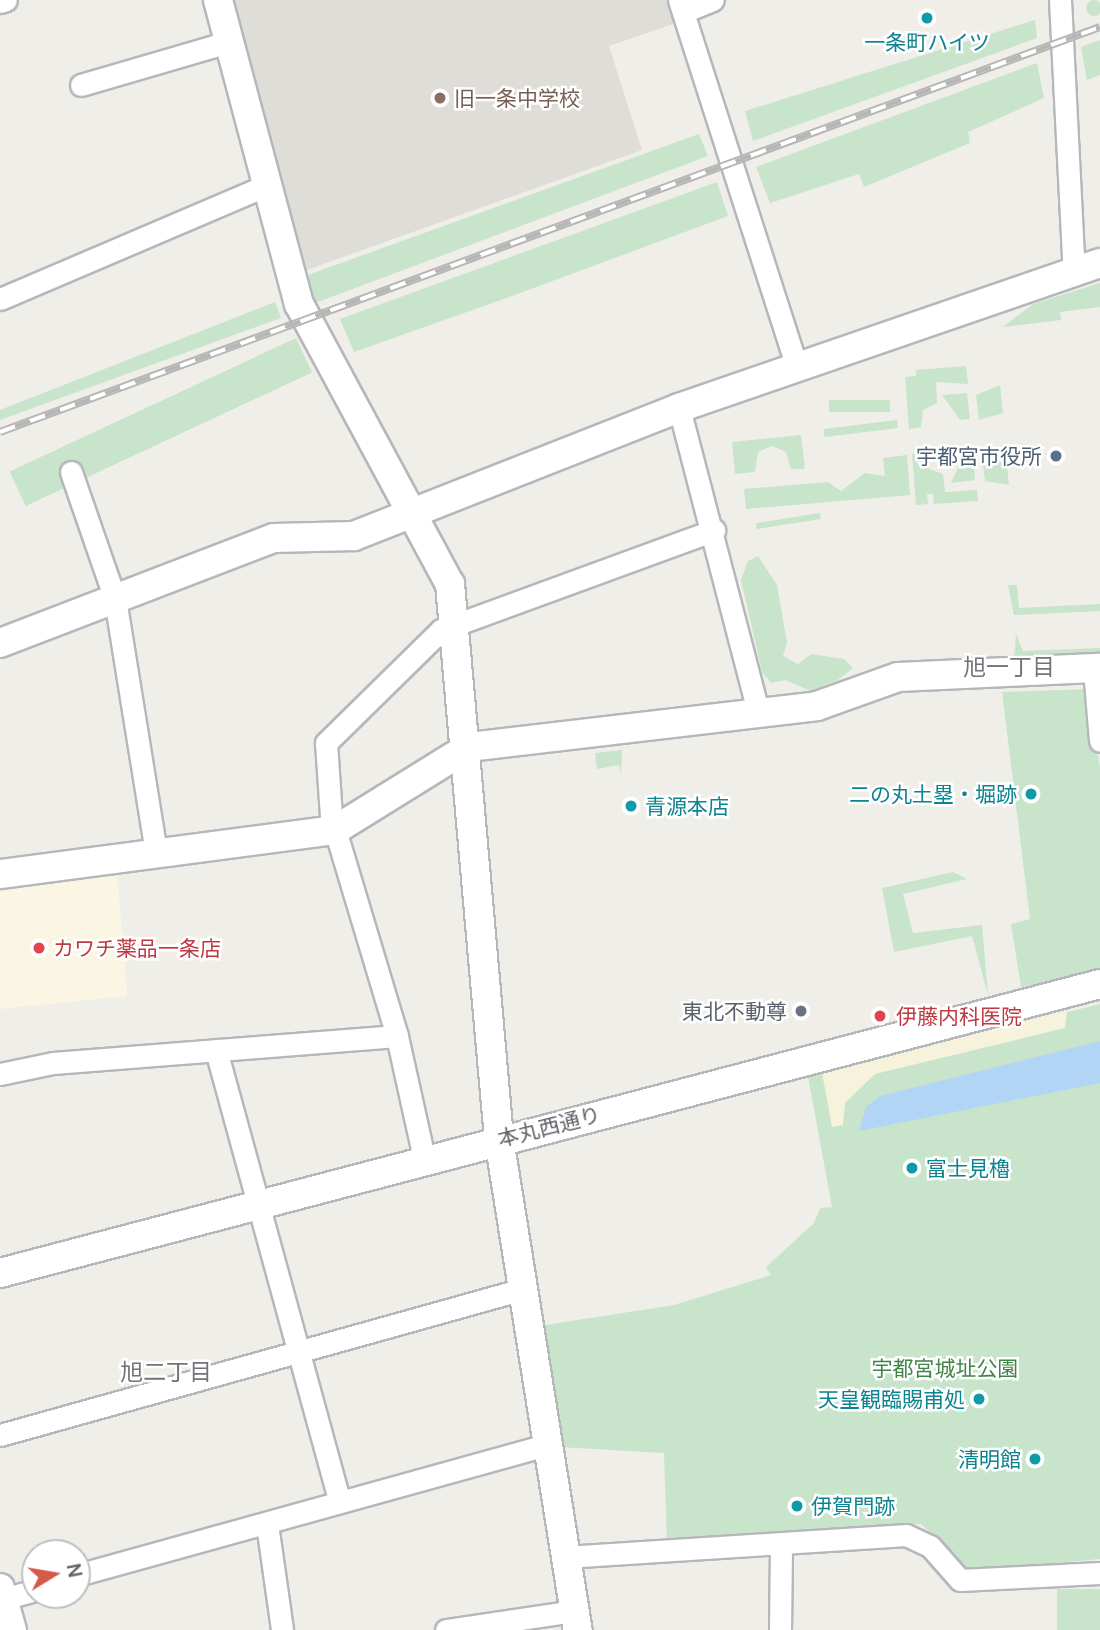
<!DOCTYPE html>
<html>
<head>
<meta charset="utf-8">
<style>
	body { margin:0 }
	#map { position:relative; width:1100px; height:1630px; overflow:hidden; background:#f0eee9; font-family:Manrope,"Noto Sans JP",sans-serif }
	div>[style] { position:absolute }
	.commercial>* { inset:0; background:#faf6e3 }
	.education>* { inset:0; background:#dfddd7 }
	.green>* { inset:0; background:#c8e4ca; transform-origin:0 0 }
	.round { border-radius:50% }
	.sand>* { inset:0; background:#f7f2dc }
	.water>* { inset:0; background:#b3d5f5 }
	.roads { filter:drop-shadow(2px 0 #b5b7bb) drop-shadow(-2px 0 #b5b7bb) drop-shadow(0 2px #b5b7bb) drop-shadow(0 -2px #b5b7bb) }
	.minor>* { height:21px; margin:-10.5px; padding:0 10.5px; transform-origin:10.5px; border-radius:10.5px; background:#fff }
	.tertiary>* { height:28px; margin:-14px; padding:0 14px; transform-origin:14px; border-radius:14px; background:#fff }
	.rail>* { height:8px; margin-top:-4px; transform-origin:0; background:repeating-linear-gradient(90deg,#fff 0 16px,#b6b6b7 0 32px); box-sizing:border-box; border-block:2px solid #b6b6b7 }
	.dots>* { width:19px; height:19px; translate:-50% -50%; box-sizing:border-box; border:4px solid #fff; border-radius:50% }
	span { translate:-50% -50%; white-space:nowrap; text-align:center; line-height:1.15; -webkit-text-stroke:5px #fff; paint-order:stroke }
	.culture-label { font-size:21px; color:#0d838f }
	.right { translate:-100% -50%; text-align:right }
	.left { translate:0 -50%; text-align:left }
	.education-label { font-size:21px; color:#785e54 }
	.service-label { font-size:21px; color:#4e5e75 }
	.health-label { font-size:21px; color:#be3a42 }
	.worship-label { font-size:21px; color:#5b616d }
	.street-label { font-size:21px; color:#606267 }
	.park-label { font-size:21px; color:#428448 }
	.neighbourhood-label { font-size:23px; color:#717478 }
	.north { position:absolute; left:21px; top:1539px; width:70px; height:70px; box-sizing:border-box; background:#fff; border:2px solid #bfc0c2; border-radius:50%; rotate:79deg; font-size:19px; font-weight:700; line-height:28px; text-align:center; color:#606267 }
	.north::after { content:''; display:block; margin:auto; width:24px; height:32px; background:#d55b49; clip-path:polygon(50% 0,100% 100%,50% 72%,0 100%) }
</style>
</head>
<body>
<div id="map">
	<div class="commercial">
		<i style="clip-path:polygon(117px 873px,127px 996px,0 1009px,0 891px)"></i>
	</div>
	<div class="education">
		<i style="clip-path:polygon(230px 0,669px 0,676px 23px,609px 46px,642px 150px,304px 271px)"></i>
	</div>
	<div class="green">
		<i class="round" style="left:1086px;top:0;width:16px;height:16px"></i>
		<i style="clip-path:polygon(1035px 20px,1037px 38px,753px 141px,745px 111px)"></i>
		<i style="clip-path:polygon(1100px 40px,1100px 75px,1087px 80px,1081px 47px)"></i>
		<i style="clip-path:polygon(1037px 63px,1044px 98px,968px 132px,970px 143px,864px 187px,859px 174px,770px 203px,756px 167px)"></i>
		<i style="clip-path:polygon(699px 134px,708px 156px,315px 303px,305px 276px)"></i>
		<i style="clip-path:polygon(717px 182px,728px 216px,512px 296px,354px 352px,340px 319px)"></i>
		<i style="clip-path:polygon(1100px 283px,1100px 307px,1060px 312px,1061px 320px,1003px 327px,1033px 304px)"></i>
		<i style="clip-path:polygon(275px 302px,281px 318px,0 420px,0 410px)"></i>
		<i style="left:296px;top:338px;width:38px;height:316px;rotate:65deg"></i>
		<i style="clip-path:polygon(966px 366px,968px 384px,936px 382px,937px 403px,923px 410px,921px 427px,909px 429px,905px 377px,916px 376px,916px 370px)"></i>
		<i style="clip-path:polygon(1000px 385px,1003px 413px,979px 420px,976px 395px)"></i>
		<i style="clip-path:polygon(967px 393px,970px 419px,960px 420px,942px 395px)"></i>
		<i style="left:890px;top:400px;width:12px;height:61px;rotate:90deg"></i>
		<i style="left:897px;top:420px;width:8px;height:74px;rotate:83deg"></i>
		<i style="clip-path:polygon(801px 435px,805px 469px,791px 469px,786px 452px,772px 446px,758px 452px,755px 472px,735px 474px,732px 442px)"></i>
		<i style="clip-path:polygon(924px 453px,929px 469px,943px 474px,945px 492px,977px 490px,978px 501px,934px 504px,933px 494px,927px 494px,928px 504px,916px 505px,912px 454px)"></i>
		<i style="clip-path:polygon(973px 454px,975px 480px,951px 483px,964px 455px)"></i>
		<i style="clip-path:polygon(907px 455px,910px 495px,746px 509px,744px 489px,828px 482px,841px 491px,865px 473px,885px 476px,883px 458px)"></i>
		<i style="clip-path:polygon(982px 456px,1006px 457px,1009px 485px,985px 481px)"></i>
		<i style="left:820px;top:513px;width:6px;height:65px;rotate:81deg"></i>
		<i style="clip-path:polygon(758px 556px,777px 585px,787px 643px,783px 656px,798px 664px,811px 654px,844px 659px,853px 668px,838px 680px,810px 691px,786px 680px,771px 683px,762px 672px,741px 580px,748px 561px)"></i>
		<i style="clip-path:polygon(1008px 585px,1017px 585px,1019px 608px,1100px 604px,1100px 611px,1014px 615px)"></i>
		<i style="clip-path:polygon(1016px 634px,1023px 651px,1100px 648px,1100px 655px,1014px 659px)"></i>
		<i style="clip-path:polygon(1090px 689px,1100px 768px,1100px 971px,1021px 987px,1011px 924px,1030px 919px,1002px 692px)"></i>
		<i style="clip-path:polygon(622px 750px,621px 775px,619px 765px,597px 769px,595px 753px)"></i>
		<i style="clip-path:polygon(953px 872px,967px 879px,903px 894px,913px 933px,982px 925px,988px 995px,972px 936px,894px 952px,882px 888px)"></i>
		<i style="clip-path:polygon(1100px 1004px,1100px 1559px,970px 1571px,921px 1524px,667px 1543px,664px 1453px,559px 1447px,553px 1413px,559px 1411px,539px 1326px,674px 1305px,771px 1275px,766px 1267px,814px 1223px,820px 1208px,832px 1207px,808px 1077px)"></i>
		<i style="left:1100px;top:1589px;width:41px;height:43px;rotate:90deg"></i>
	</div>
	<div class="sand">
		<i style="clip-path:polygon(1067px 1011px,1065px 1028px,875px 1074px,845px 1103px,843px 1125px,832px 1127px,822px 1073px)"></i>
	</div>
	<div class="water">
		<i style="clip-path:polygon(1100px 1041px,1100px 1083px,859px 1131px,866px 1107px,880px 1096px)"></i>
	</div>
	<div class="roads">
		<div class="minor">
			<i style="left:679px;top:0;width:386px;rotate:72.2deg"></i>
			<i style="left:1060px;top:0;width:272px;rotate:87.1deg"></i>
			<i style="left:0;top:2px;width:6px;rotate:-18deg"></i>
			<i style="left:683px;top:12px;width:32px;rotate:-22deg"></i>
			<i style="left:81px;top:85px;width:153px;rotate:-16.3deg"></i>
			<i style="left:0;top:299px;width:286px;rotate:-23.1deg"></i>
			<i style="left:679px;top:408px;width:314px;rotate:75.4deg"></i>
			<i style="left:71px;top:472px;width:134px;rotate:70.9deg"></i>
			<i style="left:115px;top:599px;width:257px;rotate:80.8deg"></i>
			<i style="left:1094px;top:669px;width:72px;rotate:85.2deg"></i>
			<i style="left:216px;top:1050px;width:467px;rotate:74.7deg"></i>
			<i style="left:0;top:1074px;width:54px;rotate:-11.7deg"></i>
			<i style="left:53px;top:1063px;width:345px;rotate:-4.5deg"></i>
			<i style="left:424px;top:1158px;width:125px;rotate:-102.5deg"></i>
			<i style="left:397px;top:1036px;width:230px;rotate:-106.7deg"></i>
			<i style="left:331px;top:816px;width:73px;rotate:-93.9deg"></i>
			<i style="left:326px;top:743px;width:161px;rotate:-44.5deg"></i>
			<i style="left:441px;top:630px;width:291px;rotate:-20.1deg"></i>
			<i style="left:0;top:1435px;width:543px;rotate:-15.6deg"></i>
			<i style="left:267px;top:1524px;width:107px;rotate:81.9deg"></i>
			<i style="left:565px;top:1557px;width:342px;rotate:-3.7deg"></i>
			<i style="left:906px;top:1535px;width:26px;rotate:25deg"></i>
			<i style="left:930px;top:1546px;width:45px;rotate:48.6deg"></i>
			<i style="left:960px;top:1580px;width:140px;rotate:-2.9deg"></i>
			<i style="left:77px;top:1575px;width:488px;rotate:-15.5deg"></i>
			<i style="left:0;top:1600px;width:36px;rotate:-16deg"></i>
			<i style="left:446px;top:1630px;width:130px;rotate:-8.4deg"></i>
			<i style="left:780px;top:1630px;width:87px;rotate:-89.3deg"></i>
		</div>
		<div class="tertiary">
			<i style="left:218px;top:0;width:315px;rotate:75.1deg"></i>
			<i style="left:299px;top:304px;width:318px;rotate:61.7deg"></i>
			<i style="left:450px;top:584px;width:557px;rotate:84.95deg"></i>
			<i style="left:499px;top:1139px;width:497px;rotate:80.9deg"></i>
			<i style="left:0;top:643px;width:293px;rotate:-21deg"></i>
			<i style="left:274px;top:538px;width:80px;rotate:-1.4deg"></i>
			<i style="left:354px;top:536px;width:349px;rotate:-21.5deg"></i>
			<i style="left:679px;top:408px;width:445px;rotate:-19deg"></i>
			<i style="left:0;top:874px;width:338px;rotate:-7.5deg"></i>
			<i style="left:335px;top:830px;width:158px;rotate:-31.8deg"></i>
			<i style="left:469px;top:747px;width:350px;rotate:-6.7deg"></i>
			<i style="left:817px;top:706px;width:86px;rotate:-19.7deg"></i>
			<i style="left:898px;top:677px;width:202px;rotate:-2.6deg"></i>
			<i style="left:0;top:1273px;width:1137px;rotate:-14.72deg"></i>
			<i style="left:0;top:1588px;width:44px;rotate:74.1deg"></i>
		</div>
	</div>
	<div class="rail">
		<i style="left:0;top:432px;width:1172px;rotate:-20.21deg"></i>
	</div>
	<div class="dots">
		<i style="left:927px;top:18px;background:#0f9aa8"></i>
		<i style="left:440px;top:98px;background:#8d6e63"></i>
		<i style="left:1056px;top:456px;background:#5c6f8a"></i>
		<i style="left:1031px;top:794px;background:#0f9aa8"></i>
		<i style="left:631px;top:806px;background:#0f9aa8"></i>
		<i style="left:39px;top:948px;background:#e0444e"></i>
		<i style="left:801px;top:1011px;background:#6b7280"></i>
		<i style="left:880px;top:1016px;background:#e0444e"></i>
		<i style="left:912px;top:1168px;background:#0f9aa8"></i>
		<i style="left:979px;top:1399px;background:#0f9aa8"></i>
		<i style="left:1035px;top:1459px;background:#0f9aa8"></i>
		<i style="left:797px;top:1506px;background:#0f9aa8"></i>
	</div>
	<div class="culture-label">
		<span style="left:927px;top:42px">一条町ハイツ</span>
		<span class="right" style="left:1017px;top:794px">二の丸土塁・堀跡</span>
		<span class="left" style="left:645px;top:806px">青源本店</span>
		<span class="left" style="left:926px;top:1168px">富士見櫓</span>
		<span class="right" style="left:965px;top:1399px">天皇観臨賜甫処</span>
		<span class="right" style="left:1021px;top:1459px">清明館</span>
		<span class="left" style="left:811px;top:1506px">伊賀門跡</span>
	</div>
	<div class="education-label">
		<span class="left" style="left:454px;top:98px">旧一条中学校</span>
	</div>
	<div class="service-label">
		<span class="right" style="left:1042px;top:456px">宇都宮市役所</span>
	</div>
	<div class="health-label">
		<span class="left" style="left:53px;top:948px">カワチ薬品一条店</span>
		<span class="left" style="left:896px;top:1016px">伊藤内科医院</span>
	</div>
	<div class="worship-label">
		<span class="right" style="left:787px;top:1011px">東北不動尊</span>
	</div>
	<div class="street-label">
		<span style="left:549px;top:1126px;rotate:-14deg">本丸西通り</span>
	</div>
	<div class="park-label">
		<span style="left:945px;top:1368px">宇都宮城址公園</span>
	</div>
	<div class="neighbourhood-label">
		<span style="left:1009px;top:666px">旭一丁目</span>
		<span style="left:166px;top:1371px">旭二丁目</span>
	</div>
	<div class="north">N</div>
</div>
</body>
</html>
